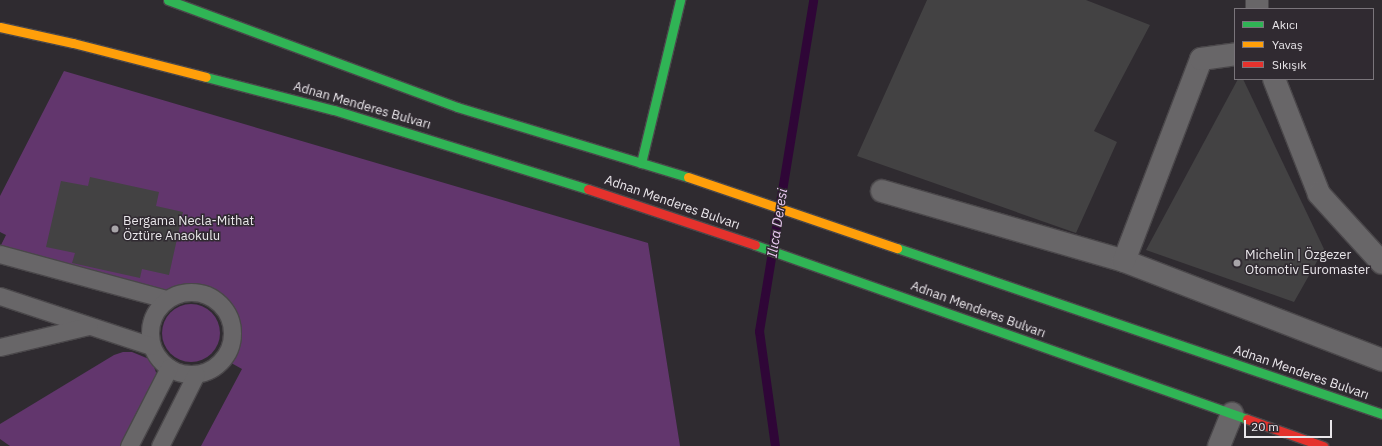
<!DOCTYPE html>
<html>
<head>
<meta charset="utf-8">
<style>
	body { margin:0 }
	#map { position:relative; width:1382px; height:446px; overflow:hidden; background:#2f2b30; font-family:"IBM Plex Sans",sans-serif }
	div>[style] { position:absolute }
	.green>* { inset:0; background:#62366d }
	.round { border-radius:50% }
	.stream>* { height:9px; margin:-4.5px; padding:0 4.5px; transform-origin:4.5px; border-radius:4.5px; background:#2f0637 }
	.building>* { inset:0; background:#434243 }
	.roads { filter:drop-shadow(1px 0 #4a474a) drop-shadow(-1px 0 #4a474a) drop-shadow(0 1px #4a474a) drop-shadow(0 -1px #4a474a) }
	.lane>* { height:17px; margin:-8.5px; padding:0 8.5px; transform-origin:8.5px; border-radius:8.5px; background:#686668 }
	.lane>.ring { margin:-8.5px; padding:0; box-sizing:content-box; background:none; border:17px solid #686668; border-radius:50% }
	.street>* { height:22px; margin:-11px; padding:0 11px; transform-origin:11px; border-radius:11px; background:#686668 }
	.fast>* { height:9px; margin:-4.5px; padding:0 4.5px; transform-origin:4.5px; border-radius:4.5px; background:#30b455 }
	.slow>* { height:9px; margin:-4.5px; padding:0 4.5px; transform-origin:4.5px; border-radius:4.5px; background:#ff9f0a }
	.jam>* { height:9px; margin:-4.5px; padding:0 4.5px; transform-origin:4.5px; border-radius:4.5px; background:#e5322d }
	.dots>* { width:11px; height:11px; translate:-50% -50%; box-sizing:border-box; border:2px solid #302a31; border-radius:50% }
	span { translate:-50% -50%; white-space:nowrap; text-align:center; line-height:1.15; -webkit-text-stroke:3px #302a31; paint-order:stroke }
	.street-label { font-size:13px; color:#e9e6ea }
	.poi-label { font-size:13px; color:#e9e6ea }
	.left { translate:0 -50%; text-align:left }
	.water-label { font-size:14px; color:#ebcbf3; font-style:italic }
	.legend { position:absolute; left:1234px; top:8px; width:140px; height:72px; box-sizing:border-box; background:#302a31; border:1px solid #7a757b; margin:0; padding:5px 7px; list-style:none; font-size:12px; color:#e9e6ea }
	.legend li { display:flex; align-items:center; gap:8px; height:20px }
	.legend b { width:20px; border:1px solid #7a757b }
	.scale { position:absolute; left:1244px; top:420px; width:88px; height:18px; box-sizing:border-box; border:2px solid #e9e6ea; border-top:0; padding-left:5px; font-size:12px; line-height:14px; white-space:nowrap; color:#e9e6ea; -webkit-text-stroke:3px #302a31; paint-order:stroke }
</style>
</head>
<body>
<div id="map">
	<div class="green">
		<i style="clip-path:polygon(64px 71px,648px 243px,680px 446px,201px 446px,242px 369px,224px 359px,229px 349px,232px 335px,231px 321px,225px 309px,216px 300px,204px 293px,191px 291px,178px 293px,166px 299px,0 247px,6px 235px,0 232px,0 196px)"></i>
		<i class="round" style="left:162px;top:304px;width:58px;height:58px"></i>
		<i style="clip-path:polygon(123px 352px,132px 352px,149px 359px,154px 367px,157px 375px,121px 446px,10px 446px,0 439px,0 424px,114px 355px)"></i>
	</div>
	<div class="stream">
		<i style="left:775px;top:446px;width:116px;rotate:-97.9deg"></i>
		<i style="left:759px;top:331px;width:335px;rotate:-80.7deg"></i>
	</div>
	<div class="building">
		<i style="clip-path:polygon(927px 0,1086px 0,1150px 25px,1094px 131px,1117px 142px,1076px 233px,857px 156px)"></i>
		<i style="clip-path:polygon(1238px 79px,1243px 79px,1324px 249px,1294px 302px,1146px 250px)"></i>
		<i style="clip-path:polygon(90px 177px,159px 192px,156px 206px,183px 212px,169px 275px,142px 269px,140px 278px,72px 263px,75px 253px,46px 247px,61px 181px,88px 186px)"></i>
	</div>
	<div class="roads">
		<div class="lane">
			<i style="left:0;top:254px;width:172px;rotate:15.2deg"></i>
			<i class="ring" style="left:150px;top:292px;width:65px;height:65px"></i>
			<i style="left:0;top:296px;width:159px;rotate:18.3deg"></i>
			<i style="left:0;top:347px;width:91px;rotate:-13.3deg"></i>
			<i style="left:129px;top:446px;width:88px;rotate:-62.9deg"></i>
			<i style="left:160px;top:446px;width:80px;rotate:-63.4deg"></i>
		</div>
		<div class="street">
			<i style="left:1257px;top:0;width:9px;rotate:90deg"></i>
			<i style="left:1274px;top:79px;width:123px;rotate:68.6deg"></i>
			<i style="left:1319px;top:194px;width:93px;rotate:47.6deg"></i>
			<i style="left:882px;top:191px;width:252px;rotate:16.1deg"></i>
			<i style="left:1124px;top:261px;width:276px;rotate:21deg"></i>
			<i style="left:1124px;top:261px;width:216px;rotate:-69.1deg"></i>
			<i style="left:1201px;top:59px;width:34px;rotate:-8deg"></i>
			<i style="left:1219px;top:446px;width:35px;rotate:-68deg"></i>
		</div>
		<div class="fast">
			<i style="left:168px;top:0;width:308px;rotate:20.3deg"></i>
			<i style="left:457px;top:107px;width:241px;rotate:16.9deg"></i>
			<i style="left:206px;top:77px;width:132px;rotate:14.5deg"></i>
			<i style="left:334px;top:110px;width:266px;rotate:17.3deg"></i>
			<i style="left:641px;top:163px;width:168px;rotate:-76.5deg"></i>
			<i style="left:755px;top:245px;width:522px;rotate:19.48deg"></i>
			<i style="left:897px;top:248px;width:513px;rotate:18.89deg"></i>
		</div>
		<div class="slow">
			<i style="left:0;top:27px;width:75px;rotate:12.4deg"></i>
			<i style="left:73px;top:43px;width:137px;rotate:14.3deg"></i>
			<i style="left:688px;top:177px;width:221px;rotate:18.8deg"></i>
		</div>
		<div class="jam">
			<i style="left:588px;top:189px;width:176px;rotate:18.5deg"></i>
			<i style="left:1247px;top:419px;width:81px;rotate:19.6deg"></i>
		</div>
	</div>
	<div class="dots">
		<i style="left:115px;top:229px;background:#a8a5a9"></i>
		<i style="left:1237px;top:263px;background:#a8a5a9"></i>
	</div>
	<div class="street-label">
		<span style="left:362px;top:106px;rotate:16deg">Adnan Menderes Bulvarı</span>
		<span style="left:672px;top:203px;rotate:19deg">Adnan Menderes Bulvarı</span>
		<span style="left:978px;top:310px;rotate:20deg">Adnan Menderes Bulvarı</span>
		<span style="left:1301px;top:373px;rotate:19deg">Adnan Menderes Bulvarı</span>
	</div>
	<div class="poi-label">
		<span class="left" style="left:123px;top:229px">Bergama Necla-Mithat<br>Öztüre Anaokulu</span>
		<span class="left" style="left:1245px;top:263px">Michelin | Özgezer<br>Otomotiv Euromaster</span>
	</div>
	<div class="water-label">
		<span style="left:777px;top:223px;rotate:-81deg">Ilıca Deresi</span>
	</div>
	<ul class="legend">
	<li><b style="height:5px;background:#30b455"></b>Akıcı</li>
	<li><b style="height:5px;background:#ff9f0a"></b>Yavaş</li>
	<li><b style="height:5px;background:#e5322d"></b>Sıkışık</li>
	</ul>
	<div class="scale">20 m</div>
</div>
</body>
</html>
